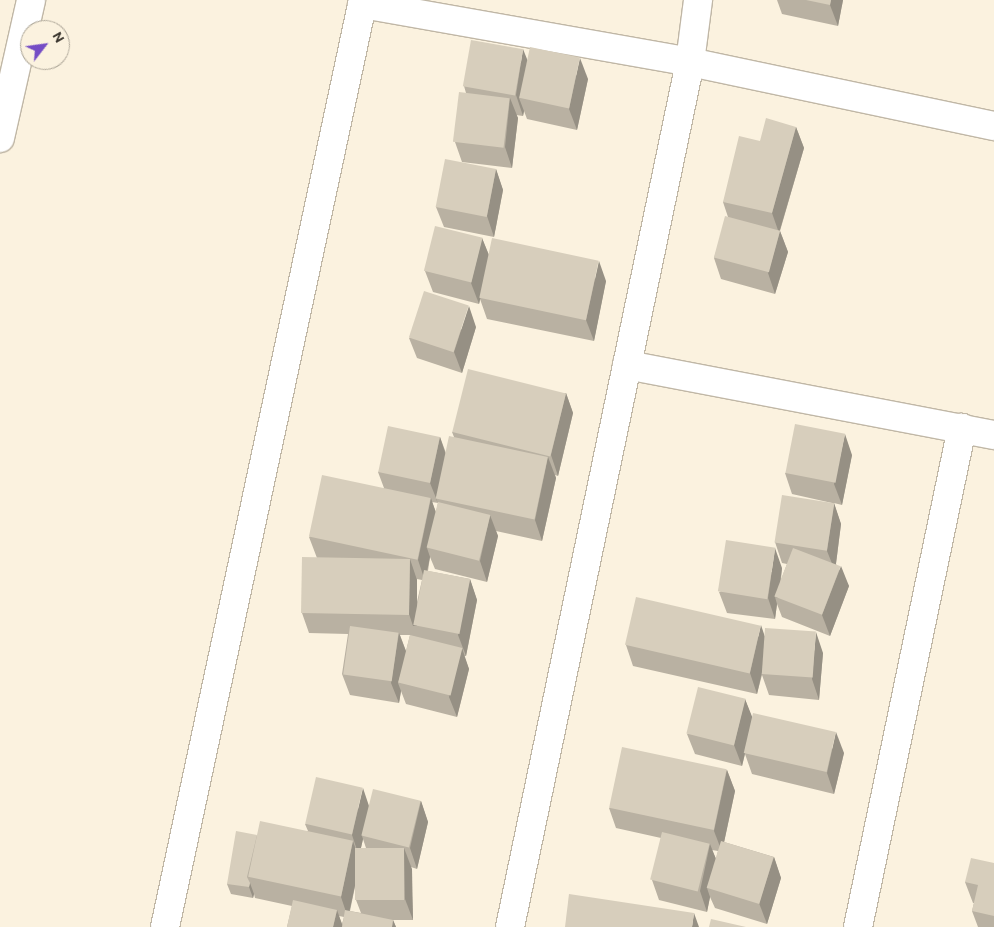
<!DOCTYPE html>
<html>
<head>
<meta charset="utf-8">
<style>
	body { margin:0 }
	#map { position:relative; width:994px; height:927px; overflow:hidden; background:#fbf2df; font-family:Overpass,sans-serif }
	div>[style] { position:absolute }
	.roads { filter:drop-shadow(1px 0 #c0b7a6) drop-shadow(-1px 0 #c0b7a6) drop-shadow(0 1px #c0b7a6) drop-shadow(0 -1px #c0b7a6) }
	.minor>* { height:28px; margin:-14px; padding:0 14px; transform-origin:14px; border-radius:14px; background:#fff }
	.wall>* { inset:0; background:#b9b1a2 }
	.shaded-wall>* { inset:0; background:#969084 }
	.building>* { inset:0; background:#d7cebc; transform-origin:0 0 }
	span { translate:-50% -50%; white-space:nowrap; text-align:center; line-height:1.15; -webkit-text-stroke:4px #fbf2df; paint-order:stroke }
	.north { position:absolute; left:20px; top:20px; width:50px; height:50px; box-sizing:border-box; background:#fbf2df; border:1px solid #aba496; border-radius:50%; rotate:60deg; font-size:14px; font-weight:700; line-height:20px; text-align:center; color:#343029 }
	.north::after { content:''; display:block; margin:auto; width:18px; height:22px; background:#754dc5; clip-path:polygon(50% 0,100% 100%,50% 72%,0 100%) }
</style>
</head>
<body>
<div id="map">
	<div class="roads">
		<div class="minor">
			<i style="left:362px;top:4px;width:333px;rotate:10deg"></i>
			<i style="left:690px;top:62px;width:311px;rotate:11.9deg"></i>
			<i style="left:0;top:138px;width:141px;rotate:-77.3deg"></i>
			<i style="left:627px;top:365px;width:374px;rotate:10.8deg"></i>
			<i style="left:165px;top:927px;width:948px;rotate:-77.94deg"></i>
			<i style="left:510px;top:927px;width:884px;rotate:-78.24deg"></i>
			<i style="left:690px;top:62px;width:63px;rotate:-82.6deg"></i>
			<i style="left:858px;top:927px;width:510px;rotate:-78.23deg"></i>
		</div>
	</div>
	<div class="wall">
		<i style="clip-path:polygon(777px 0,843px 0,838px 26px,782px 14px)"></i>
		<i style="clip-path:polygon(527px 60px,588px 79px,577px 130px,527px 119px,524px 111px,523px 116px,516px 115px,518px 118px,512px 168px,462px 162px,455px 142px,466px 93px,464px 86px)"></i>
		<i style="clip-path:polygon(796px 127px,804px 148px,780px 231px,788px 252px,775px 294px,721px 279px,714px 258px,728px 217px,723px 202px,760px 141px)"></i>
		<i style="clip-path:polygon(496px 169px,503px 190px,494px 237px,444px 227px,436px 207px)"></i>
		<i style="clip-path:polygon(482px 238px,489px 255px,606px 281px,594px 341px,487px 319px,480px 299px,479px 304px,433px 292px,425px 271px)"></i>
		<i style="clip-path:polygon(476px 327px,462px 373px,417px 358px,409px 338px)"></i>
		<i style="clip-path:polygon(evenodd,566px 393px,573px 413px,558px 476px,555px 475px,556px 478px,542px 541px,496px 531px,498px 536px,487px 582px,435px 569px,430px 557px,428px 571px,470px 579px,477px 600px,466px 656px,464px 656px,469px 669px,457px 717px,406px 704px,401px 691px,399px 703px,350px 695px,342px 674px,348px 634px,309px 633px,302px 613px,317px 558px,309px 537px,384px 488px,378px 472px,440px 437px,446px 453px,454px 437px,452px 432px,566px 393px,432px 502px,438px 503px,436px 512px,432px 502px,566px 393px,417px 579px,422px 580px,417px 602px,417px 579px,566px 393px,400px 635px,410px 635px,406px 651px,400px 635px)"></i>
		<i style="clip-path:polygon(852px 455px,842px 505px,834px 503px,841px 524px,836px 564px,849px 586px,830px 636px,782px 617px,777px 604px,775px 619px,727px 613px,719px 592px,782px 568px,781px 580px,787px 564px,782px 563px,775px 542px,832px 503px,792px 494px,785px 473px)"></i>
		<i style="clip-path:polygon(765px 636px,823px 653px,819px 700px,769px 695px,762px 675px,757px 694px,633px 666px,626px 645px)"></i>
		<i style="clip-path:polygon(745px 699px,752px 718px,844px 753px,834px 794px,752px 774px,745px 754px,742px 766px,695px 754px,687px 734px)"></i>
		<i style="clip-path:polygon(evenodd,727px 770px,735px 791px,724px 842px,774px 857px,781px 878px,767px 924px,715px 908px,710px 897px,707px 912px,659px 900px,652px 880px,661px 838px,616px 828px,609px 808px,727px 770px,712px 850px,718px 851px,716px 859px,712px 850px)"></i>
		<i style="clip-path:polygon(evenodd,421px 801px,428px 822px,417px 869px,411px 867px,413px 920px,393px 920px,396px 927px,287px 927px,292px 906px,255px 898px,254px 894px,253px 898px,231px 894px,227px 884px,257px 835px,308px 831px,305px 824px,369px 806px,421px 801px,363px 839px,366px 848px,361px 848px,363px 839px,421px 801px,356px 882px,356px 900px,361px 913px,350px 911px,356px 882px,421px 801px,339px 916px,344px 917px,342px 924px,339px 916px)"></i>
		<i style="clip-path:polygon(994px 863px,994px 927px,978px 927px,972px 911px,974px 903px,973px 903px,965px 882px)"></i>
	</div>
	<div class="shaded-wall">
		<i style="clip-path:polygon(831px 0,843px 0,838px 26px,830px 5px)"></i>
		<i style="clip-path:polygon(523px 49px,531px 69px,519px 98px,524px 111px,523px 116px,516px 95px)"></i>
		<i style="clip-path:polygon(580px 58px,588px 79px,577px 130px,569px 109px)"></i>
		<i style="clip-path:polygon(510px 98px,518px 118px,512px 168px,505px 147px)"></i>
		<i style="clip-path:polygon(796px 127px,804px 148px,779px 233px,772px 213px)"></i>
		<i style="clip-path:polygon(496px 169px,503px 190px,494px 237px,487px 216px)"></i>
		<i style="clip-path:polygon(780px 231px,788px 252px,775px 294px,768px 273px)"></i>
		<i style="clip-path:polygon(482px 238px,490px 258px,479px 304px,471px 283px)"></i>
		<i style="clip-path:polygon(599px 261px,606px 281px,594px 341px,586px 320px)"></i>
		<i style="clip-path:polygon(469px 306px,476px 327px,462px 373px,454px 352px)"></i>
		<i style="clip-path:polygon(566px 393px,573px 413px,558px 476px,551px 455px)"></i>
		<i style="clip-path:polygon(845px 434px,852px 455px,842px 505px,834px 484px)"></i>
		<i style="clip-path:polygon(440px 437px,447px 458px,436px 499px,438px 503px,430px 483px)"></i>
		<i style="clip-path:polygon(548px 457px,556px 478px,542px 541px,535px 520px)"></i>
		<i style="clip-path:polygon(431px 498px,438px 519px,427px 548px,430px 557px,425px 581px,418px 560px)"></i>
		<i style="clip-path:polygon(834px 503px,841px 524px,835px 571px,827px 551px)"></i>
		<i style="clip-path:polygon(490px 515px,498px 536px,487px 582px,480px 561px)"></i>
		<i style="clip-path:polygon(775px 548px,782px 568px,778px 598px,775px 597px,777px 604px,775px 619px,768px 598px)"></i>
		<i style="clip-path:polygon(410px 559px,417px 580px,417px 626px,413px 626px,409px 614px)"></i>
		<i style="clip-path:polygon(841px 566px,849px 586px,830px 636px,822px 615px)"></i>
		<i style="clip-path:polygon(470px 579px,477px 600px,466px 656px,458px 635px)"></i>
		<i style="clip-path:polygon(761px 625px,768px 646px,757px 694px,750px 673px)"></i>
		<i style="clip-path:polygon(816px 632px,823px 653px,819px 700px,812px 679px)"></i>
		<i style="clip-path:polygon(399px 633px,407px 654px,398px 683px,401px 691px,399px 703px,391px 683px)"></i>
		<i style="clip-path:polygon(462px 648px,469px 669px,457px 717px,449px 697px)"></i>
		<i style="clip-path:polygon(745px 699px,753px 719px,742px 766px,734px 745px)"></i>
		<i style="clip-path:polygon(836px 732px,844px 753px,834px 794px,827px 773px)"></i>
		<i style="clip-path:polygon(727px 770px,735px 791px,722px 852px,714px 831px)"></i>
		<i style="clip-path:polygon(363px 788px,370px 809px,362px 836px,363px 839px,359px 856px,352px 835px)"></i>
		<i style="clip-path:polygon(421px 801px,428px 822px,417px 869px,410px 848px)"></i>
		<i style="clip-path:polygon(353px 841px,360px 862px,348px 918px,341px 897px)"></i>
		<i style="clip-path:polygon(710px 844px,718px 864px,707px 888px,710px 897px,707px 912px,700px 891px)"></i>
		<i style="clip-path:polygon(404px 848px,412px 869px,413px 920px,405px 899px)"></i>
		<i style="clip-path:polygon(774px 857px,781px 878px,767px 924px,759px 903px)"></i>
		<i style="clip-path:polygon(250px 883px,254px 894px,253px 898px,249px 887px)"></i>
		<i style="clip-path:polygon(337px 910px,343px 927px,333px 927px)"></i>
		<i style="clip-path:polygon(694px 913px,699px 927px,692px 927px)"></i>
		<i style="clip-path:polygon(393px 920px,396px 927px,392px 927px)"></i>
	</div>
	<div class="building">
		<i style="clip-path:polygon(806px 0,831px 0,830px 5px)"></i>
		<i style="left:471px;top:40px;width:53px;height:47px;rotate:10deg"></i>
		<i style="left:530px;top:47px;width:51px;height:52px;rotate:12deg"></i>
		<i style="left:459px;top:92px;width:51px;height:50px;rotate:7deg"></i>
		<i style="clip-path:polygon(766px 118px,796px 127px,772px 213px,723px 202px,739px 136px,760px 141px)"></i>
		<i style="left:445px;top:159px;width:52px;height:49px;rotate:11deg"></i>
		<i style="left:725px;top:216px;width:57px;height:43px;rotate:15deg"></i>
		<i style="left:435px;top:226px;width:49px;height:46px;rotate:14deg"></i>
		<i style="left:492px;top:238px;width:109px;height:61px;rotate:12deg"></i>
		<i style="left:424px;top:291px;width:47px;height:49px;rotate:18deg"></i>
		<i style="left:468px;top:369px;width:101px;height:65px;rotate:14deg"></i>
		<i style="left:795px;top:424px;width:51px;height:50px;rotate:11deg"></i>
		<i style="left:388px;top:426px;width:53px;height:47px;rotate:12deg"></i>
		<i style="left:449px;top:436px;width:101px;height:64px;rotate:12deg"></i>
		<i style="left:322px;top:475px;width:111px;height:63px;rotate:12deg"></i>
		<i style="left:782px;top:495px;width:53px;height:48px;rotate:9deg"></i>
		<i style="left:438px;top:502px;width:54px;height:47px;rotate:14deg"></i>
		<i style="left:726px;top:540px;width:50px;height:52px;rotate:9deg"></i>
		<i style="left:793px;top:548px;width:51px;height:52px;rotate:21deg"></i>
		<i style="left:302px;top:557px;width:108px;height:56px;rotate:1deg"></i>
		<i style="left:424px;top:570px;width:47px;height:56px;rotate:11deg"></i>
		<i style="left:636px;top:597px;width:128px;height:49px;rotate:13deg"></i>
		<i style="left:350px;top:626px;width:49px;height:49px;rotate:8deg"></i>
		<i style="left:765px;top:628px;width:51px;height:46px;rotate:4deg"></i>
		<i style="left:410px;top:635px;width:54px;height:49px;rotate:14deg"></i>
		<i style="left:698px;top:687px;width:49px;height:48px;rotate:14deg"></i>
		<i style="left:753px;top:713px;width:85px;height:41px;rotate:13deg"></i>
		<i style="left:622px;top:747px;width:107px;height:62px;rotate:12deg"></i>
		<i style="left:316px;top:777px;width:48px;height:48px;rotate:13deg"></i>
		<i style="left:373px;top:789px;width:49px;height:48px;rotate:14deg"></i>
		<i style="left:260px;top:821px;width:95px;height:57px;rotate:12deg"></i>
		<i style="clip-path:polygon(236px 831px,257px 835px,247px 877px,250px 883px,249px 887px,227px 884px)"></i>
		<i style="left:662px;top:832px;width:49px;height:49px;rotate:14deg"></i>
		<i style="left:721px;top:841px;width:55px;height:49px;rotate:17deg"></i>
		<i style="left:355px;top:848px;width:49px;height:52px"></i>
		<i style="clip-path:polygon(971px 858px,994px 863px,994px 916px,972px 911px,978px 885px,965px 882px)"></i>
		<i style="clip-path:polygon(569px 894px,694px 913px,692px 927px,565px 927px)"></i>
		<i style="clip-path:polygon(293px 900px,337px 910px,333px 927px,287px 927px)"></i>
		<i style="clip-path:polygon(345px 910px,393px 920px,392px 927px,342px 927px)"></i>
		<i style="clip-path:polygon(711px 919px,746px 927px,709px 927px)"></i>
	</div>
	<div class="north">N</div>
</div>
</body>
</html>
